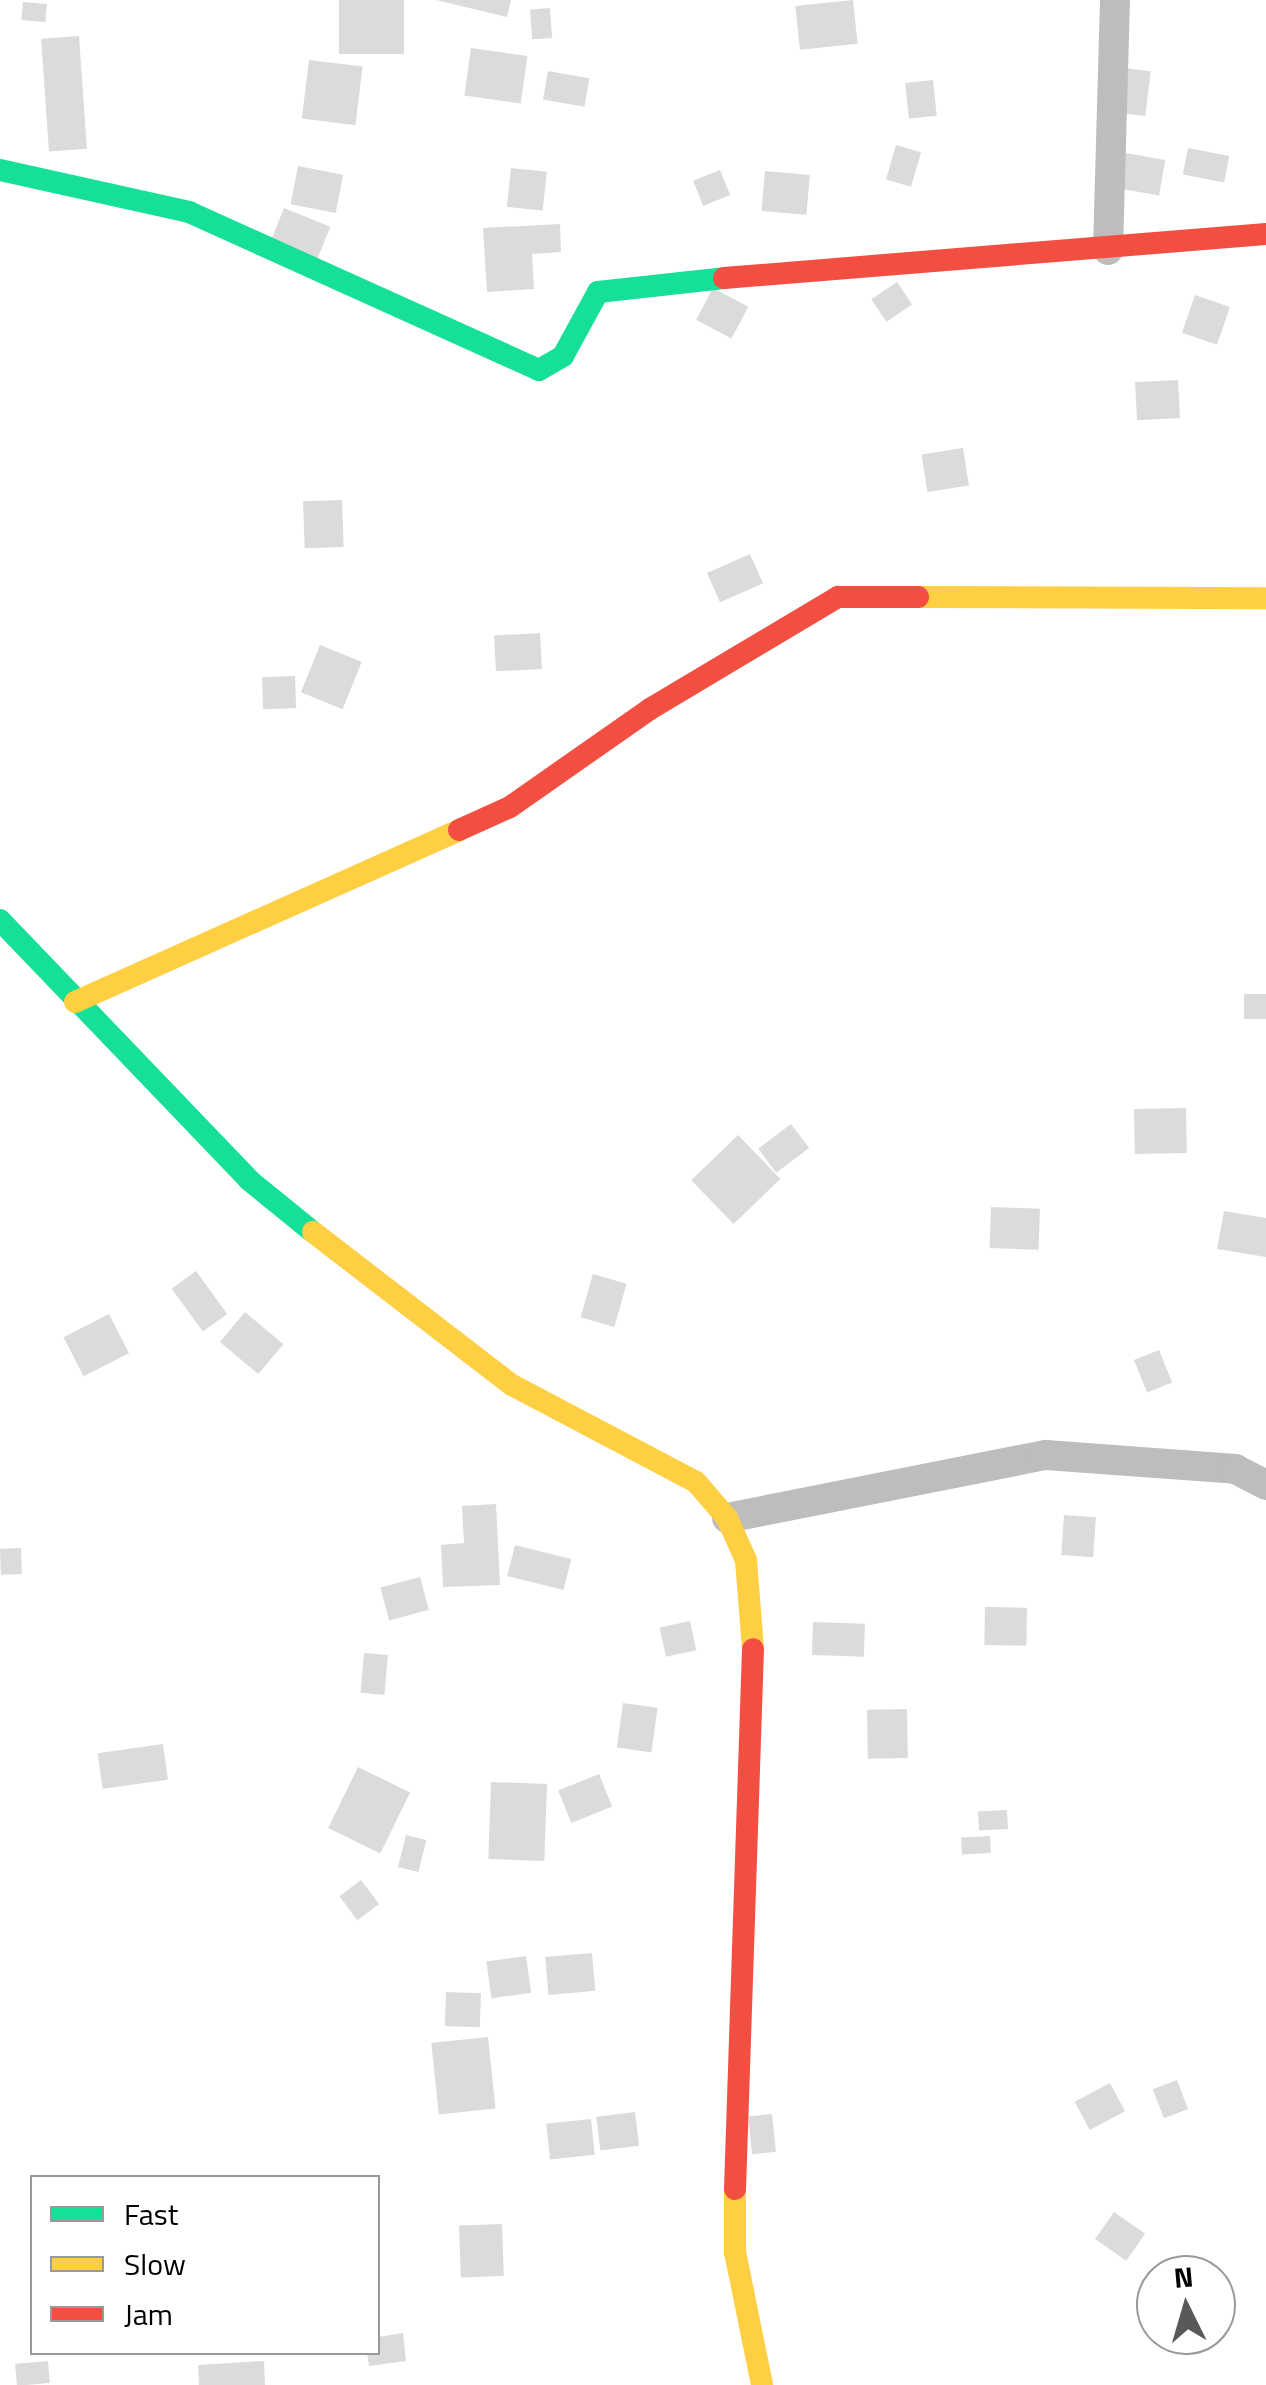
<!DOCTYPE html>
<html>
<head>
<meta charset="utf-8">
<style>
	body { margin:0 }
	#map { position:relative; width:1266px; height:2385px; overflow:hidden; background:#fff; font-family:"Titillium Web",sans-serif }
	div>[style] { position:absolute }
	.building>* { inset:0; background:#dbdbdb; transform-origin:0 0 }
	.street>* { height:30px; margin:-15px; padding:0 15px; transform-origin:15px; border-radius:15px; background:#bdbdbd }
	.fast>* { height:22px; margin:-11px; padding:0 11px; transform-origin:11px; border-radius:11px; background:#16e098 }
	.slow>* { height:22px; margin:-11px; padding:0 11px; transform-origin:11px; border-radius:11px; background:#ffcf43 }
	.jam>* { height:22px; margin:-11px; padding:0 11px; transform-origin:11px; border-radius:11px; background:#f24e42 }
	span { translate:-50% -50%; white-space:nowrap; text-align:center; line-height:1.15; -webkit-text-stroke:8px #fff; paint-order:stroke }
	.legend { position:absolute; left:30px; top:2175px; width:350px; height:180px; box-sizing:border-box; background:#fff; border:2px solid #999; margin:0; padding:12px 18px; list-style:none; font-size:30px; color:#000 }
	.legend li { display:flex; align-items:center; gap:20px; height:50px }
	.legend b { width:50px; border:2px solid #999 }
	.north { position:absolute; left:1136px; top:2255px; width:100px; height:100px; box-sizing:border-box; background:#fff; border:2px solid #999; border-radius:50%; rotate:355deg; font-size:28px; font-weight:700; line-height:40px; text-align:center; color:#000 }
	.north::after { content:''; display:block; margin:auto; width:35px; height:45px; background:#595959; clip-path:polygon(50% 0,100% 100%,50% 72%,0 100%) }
</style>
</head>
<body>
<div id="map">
	<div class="building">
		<i style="left:339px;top:0;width:65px;height:54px"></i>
		<i style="clip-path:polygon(436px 0,511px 0,507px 17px)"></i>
		<i style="left:853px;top:0;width:44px;height:58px;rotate:84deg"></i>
		<i style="left:23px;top:2px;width:24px;height:18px;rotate:5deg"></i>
		<i style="left:550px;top:8px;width:30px;height:20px;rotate:86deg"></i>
		<i style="left:79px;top:36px;width:113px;height:38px;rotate:86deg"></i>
		<i style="left:471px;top:48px;width:57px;height:48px;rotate:8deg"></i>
		<i style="left:309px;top:60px;width:54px;height:59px;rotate:7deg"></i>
		<i style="left:1116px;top:67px;width:35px;height:45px;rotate:7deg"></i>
		<i style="left:548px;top:71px;width:42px;height:29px;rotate:10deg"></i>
		<i style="left:933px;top:80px;width:36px;height:28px;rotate:84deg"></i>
		<i style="left:896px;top:145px;width:26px;height:36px;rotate:16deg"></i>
		<i style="left:1188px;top:148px;width:42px;height:27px;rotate:11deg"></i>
		<i style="left:1120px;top:152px;width:46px;height:36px;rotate:10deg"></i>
		<i style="left:298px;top:166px;width:46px;height:39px;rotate:11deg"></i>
		<i style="left:511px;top:168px;width:36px;height:39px;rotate:6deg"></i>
		<i style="left:720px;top:170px;width:27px;height:29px;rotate:68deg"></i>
		<i style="left:765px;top:171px;width:45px;height:40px;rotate:5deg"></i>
		<i style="left:284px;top:208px;width:50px;height:34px;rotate:22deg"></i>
		<i style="clip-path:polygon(560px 224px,561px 252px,532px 254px,534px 289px,487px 292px,483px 228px)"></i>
		<i style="left:897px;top:282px;width:27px;height:31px;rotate:56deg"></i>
		<i style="left:713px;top:288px;width:40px;height:36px;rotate:28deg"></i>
		<i style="left:1195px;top:295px;width:37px;height:40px;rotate:19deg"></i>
		<i style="left:1178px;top:380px;width:38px;height:43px;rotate:87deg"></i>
		<i style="left:963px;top:448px;width:38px;height:42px;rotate:81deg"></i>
		<i style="left:342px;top:500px;width:47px;height:39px;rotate:88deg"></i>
		<i style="left:750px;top:554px;width:32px;height:47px;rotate:66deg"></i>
		<i style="left:540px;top:633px;width:36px;height:46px;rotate:87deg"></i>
		<i style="left:320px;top:645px;width:45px;height:51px;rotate:22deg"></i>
		<i style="left:295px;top:676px;width:32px;height:33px;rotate:88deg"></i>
		<i style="left:1244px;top:994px;width:22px;height:25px"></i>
		<i style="left:1186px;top:1108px;width:45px;height:52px;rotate:89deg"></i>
		<i style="left:791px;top:1124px;width:30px;height:41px;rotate:53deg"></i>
		<i style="left:738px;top:1135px;width:61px;height:65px;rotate:46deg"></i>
		<i style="left:991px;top:1207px;width:49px;height:41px;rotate:2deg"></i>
		<i style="clip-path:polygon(1224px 1211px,1266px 1218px,1266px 1257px,1217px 1249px)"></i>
		<i style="left:196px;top:1271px;width:53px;height:30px;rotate:54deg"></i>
		<i style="left:593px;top:1274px;width:35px;height:45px;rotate:16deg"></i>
		<i style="left:245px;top:1312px;width:50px;height:39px;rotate:40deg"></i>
		<i style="left:109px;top:1314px;width:44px;height:51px;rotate:63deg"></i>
		<i style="left:1159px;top:1350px;width:35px;height:27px;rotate:68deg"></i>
		<i style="clip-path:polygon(496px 1504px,500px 1585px,443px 1587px,441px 1545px,464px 1543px,462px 1506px)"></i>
		<i style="left:1064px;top:1515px;width:32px;height:40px;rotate:4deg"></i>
		<i style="left:515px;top:1545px;width:58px;height:32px;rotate:14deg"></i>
		<i style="left:21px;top:1548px;width:26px;height:21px;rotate:88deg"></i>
		<i style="left:420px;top:1577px;width:34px;height:41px;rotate:75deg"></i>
		<i style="left:985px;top:1607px;width:42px;height:38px;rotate:1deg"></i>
		<i style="left:690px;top:1621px;width:30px;height:31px;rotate:78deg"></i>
		<i style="left:813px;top:1622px;width:52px;height:33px;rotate:2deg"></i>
		<i style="left:364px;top:1653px;width:24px;height:40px;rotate:5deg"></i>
		<i style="left:623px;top:1703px;width:35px;height:45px;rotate:8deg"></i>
		<i style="left:907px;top:1709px;width:49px;height:40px;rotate:89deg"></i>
		<i style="left:163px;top:1744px;width:36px;height:66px;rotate:82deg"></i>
		<i style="left:358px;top:1767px;width:58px;height:68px;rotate:26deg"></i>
		<i style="left:599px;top:1774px;width:35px;height:44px;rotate:68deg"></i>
		<i style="left:491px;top:1782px;width:56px;height:77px;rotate:2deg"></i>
		<i style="left:1007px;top:1810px;width:19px;height:29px;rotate:87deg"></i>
		<i style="left:406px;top:1835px;width:21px;height:33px;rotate:14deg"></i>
		<i style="left:990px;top:1836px;width:17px;height:29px;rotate:87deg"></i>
		<i style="left:361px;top:1880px;width:30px;height:27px;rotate:53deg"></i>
		<i style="left:592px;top:1953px;width:38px;height:47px;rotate:85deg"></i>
		<i style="left:526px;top:1956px;width:37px;height:40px;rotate:82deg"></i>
		<i style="left:446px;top:1992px;width:35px;height:34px;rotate:2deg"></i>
		<i style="left:488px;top:2037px;width:72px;height:57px;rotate:84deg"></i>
		<i style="left:1177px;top:2080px;width:31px;height:26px;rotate:69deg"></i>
		<i style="left:1110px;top:2083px;width:32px;height:40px;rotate:62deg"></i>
		<i style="left:635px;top:2112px;width:34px;height:39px;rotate:83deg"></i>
		<i style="left:772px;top:2114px;width:38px;height:24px;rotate:84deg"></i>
		<i style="left:591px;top:2119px;width:36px;height:45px;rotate:84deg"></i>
		<i style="left:1114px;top:2212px;width:38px;height:33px;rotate:35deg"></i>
		<i style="left:502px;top:2224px;width:52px;height:43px;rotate:88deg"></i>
		<i style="clip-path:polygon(403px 2333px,406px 2361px,369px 2366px,367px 2352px,378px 2352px,378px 2337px)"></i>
		<i style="left:48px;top:2361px;width:22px;height:33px;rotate:85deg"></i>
		<i style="clip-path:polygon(264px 2361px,265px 2385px,199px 2385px,198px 2365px)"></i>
	</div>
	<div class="street">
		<i style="left:1108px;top:250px;width:250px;rotate:-88.4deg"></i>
		<i style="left:727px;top:1518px;width:325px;rotate:-11.2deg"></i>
		<i style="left:1046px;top:1455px;width:190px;rotate:4.2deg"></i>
		<i style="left:1235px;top:1469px;width:35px;rotate:27deg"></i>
	</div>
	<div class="fast">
		<i style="left:0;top:170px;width:194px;rotate:12.5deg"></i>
		<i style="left:189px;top:212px;width:384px;rotate:24.3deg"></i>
		<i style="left:539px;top:370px;width:28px;rotate:-30deg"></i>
		<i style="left:563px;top:356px;width:73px;rotate:-61.3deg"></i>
		<i style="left:598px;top:292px;width:127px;rotate:-6.3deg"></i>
		<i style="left:0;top:920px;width:360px;rotate:46.2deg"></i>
		<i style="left:249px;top:1180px;width:82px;rotate:39.1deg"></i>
	</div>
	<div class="slow">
		<i style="left:918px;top:597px;width:348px;rotate:0.2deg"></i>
		<i style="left:75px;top:1002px;width:421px;rotate:-24.1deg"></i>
		<i style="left:313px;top:1232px;width:251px;rotate:37.6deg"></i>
		<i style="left:512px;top:1385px;width:208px;rotate:27.8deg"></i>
		<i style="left:696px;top:1482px;width:48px;rotate:49.3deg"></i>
		<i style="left:727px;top:1518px;width:46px;rotate:65.7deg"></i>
		<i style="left:746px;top:1560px;width:89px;rotate:85.5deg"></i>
		<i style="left:735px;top:2189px;width:63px;rotate:90deg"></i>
		<i style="left:735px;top:2252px;width:136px;rotate:78.5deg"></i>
	</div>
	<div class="jam">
		<i style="left:724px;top:278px;width:544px;rotate:-4.64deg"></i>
		<i style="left:459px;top:830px;width:56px;rotate:-24.3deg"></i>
		<i style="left:510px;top:807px;width:171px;rotate:-35deg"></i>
		<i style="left:650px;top:709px;width:219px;rotate:-30.8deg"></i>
		<i style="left:838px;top:597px;width:80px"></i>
		<i style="left:735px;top:2189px;width:540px;rotate:-88.09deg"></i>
	</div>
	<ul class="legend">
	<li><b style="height:12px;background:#16e098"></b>Fast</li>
	<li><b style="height:12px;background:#ffcf43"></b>Slow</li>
	<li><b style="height:12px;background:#f24e42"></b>Jam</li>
	</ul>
	<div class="north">N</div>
</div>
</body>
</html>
